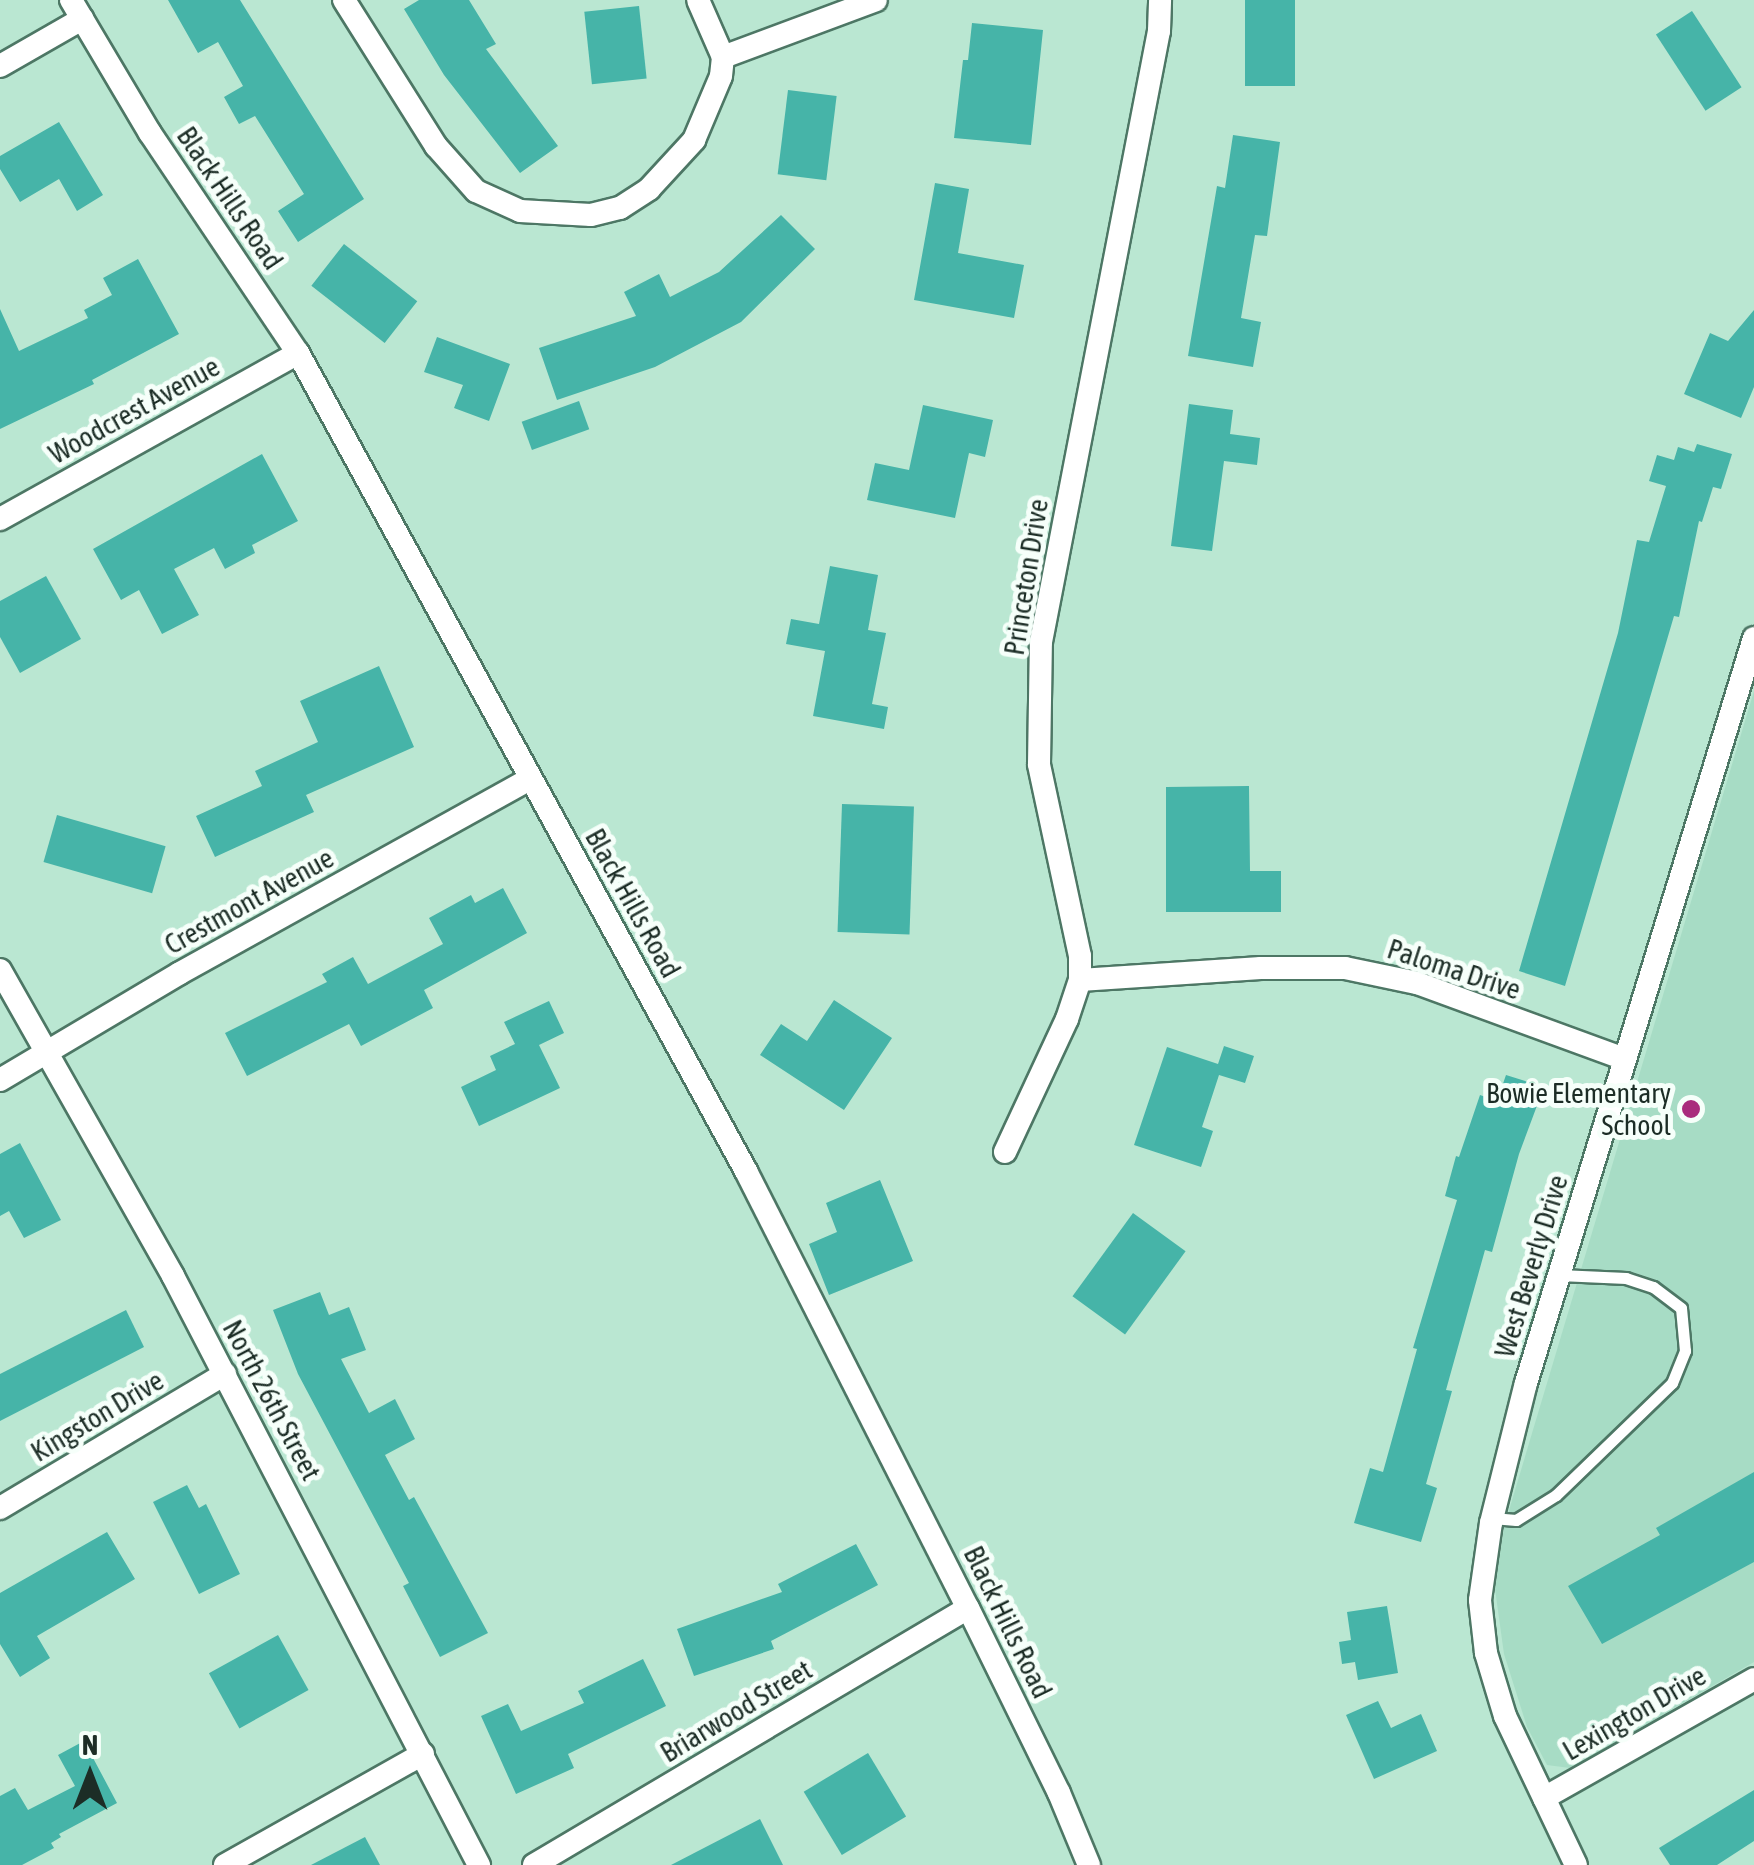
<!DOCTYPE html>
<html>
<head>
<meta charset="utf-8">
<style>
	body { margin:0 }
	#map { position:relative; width:1754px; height:1865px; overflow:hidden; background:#bae7d2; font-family:"Asap Condensed",sans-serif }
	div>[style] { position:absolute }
	.built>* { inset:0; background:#a7dcc5 }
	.building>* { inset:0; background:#46b4a8; transform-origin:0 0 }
	.roads { filter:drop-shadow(2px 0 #4d7765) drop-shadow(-2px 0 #4d7765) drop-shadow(0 2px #4d7765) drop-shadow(0 -2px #4d7765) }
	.service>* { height:11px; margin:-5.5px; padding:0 5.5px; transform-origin:5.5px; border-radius:5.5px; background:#fff }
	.minor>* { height:22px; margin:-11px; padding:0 11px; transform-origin:11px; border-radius:11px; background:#fff }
	.dots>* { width:28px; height:28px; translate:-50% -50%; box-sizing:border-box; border:5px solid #f6fffa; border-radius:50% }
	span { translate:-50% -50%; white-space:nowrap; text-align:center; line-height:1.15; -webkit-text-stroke:10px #f6fffa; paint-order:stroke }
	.street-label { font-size:28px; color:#1c2d26 }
	.poi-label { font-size:28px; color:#1c2d26 }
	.right { translate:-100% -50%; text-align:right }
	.north { position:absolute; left:40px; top:1725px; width:100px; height:100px; -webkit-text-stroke:8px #f6fffa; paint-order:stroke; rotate:0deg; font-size:28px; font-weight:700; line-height:40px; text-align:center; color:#1c2d26 }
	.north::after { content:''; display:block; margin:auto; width:35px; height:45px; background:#1c2d26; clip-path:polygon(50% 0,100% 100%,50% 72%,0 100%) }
</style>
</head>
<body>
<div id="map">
	<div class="built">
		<i style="clip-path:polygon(1754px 691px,1754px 1662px,1570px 1768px,1547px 1765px,1527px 1727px,1504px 1654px,1495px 1589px,1504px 1527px)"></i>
	</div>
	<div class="building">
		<i style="clip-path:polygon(168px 0,240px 0,364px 199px,298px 242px,278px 211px,304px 194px,255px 116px,239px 124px,224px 97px,243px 86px,218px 42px,198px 53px)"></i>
		<i style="clip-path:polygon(419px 0,469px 0,496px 44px,486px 49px,558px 146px,520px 173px,444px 75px,404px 9px)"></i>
		<i style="left:1245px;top:0;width:50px;height:86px"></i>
		<i style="left:639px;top:6px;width:73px;height:55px;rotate:84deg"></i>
		<i style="left:1692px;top:11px;width:91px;height:43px;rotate:57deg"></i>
		<i style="clip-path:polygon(972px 23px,1043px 30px,1031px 145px,954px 138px,963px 60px,968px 60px)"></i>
		<i style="left:788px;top:90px;width:49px;height:85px;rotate:7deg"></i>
		<i style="clip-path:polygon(59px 122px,103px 195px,77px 211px,59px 179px,20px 202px,0 169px,0 156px)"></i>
		<i style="clip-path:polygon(1233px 135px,1280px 142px,1267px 236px,1255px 235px,1241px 318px,1261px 322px,1253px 367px,1188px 356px,1217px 186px,1225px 188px)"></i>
		<i style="clip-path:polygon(935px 183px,969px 189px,958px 253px,1024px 265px,1014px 318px,914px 300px)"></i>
		<i style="clip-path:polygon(781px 215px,815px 249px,741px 322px,655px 367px,557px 400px,539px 348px,636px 316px,624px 292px,659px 274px,670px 297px,719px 272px)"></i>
		<i style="left:344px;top:244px;width:93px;height:53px;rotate:38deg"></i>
		<i style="clip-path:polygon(138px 259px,179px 334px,92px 380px,94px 384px,0 429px,0 309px,19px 351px,88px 318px,84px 310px,112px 295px,103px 278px)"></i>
		<i style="clip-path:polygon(1754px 310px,1754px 387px,1741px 418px,1684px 394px,1710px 333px,1728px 341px)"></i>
		<i style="clip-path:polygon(437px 337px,510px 364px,489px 421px,454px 408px,463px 385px,424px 372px)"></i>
		<i style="left:579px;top:401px;width:30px;height:61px;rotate:70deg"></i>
		<i style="clip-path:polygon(1189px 404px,1233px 410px,1230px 434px,1260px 438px,1257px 465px,1224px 461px,1212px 551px,1171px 546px)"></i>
		<i style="clip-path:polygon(923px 405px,993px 420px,985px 457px,969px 453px,955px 518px,867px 500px,875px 463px,909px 470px)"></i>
		<i style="clip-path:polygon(1697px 444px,1732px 454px,1721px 489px,1713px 487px,1702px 522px,1699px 521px,1679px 617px,1674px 616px,1565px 986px,1519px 971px,1618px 633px,1637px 540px,1649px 542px,1666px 486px,1649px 481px,1657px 455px,1674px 460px,1678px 447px,1694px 452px)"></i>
		<i style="clip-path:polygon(262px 454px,298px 521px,252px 545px,255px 553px,225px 569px,214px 548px,174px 569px,199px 615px,162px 634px,139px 590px,121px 600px,93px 549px)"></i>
		<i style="clip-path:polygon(830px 566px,878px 575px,868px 630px,886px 633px,872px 704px,888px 707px,884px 729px,813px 716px,825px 651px,786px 644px,791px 619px,819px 624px)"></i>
		<i style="clip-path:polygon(46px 576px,81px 639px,20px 673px,0 637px,0 601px)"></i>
		<i style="clip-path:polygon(379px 666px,414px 747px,306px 795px,314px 812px,215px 857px,196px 816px,262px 786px,255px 771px,318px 742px,300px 701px)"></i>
		<i style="clip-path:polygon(1249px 786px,1250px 871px,1281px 871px,1281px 912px,1166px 912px,1166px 787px)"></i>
		<i style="left:842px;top:804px;width:72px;height:128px;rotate:2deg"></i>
		<i style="left:57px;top:815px;width:113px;height:49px;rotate:16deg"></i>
		<i style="clip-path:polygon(503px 888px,527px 933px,424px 990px,433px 1008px,361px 1046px,349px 1024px,247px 1076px,225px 1033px,327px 982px,322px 974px,353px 957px,368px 984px,443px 944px,429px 918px,471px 895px,475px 903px)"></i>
		<i style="clip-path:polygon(834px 1000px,892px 1038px,844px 1110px,760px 1055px,781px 1024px,807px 1041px)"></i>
		<i style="clip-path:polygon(549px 1001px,564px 1033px,539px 1045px,560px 1088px,479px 1126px,461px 1087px,496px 1070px,490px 1056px,515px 1044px,504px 1022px)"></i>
		<i style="clip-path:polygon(1224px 1046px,1254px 1056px,1245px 1083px,1219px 1075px,1202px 1127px,1213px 1131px,1201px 1167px,1134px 1145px,1167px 1047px,1218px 1064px)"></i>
		<i style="clip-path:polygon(1506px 1075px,1544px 1087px,1519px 1154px,1492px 1252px,1485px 1250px,1446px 1390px,1452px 1391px,1426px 1484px,1437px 1488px,1421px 1542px,1354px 1523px,1370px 1468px,1383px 1472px,1417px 1349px,1413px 1348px,1457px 1200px,1445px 1196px,1456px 1156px,1459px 1157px,1480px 1095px,1497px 1101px)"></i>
		<i style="clip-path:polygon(20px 1143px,61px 1220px,24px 1238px,9px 1211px,0 1216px,0 1154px)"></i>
		<i style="clip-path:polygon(880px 1180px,913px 1261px,829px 1295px,809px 1244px,837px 1232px,826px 1203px)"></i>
		<i style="left:1133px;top:1213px;width:65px;height:103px;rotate:36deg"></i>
		<i style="clip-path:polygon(320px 1292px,329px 1315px,349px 1307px,366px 1350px,341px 1359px,369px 1413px,395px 1399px,415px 1439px,385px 1455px,409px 1500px,414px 1497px,488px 1633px,440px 1657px,403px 1586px,409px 1583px,298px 1374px,273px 1310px)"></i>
		<i style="clip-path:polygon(126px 1310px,144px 1347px,0 1421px,0 1374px)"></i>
		<i style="clip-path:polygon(1754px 1472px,1754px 1562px,1602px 1644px,1568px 1586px,1660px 1535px,1656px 1528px)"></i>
		<i style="clip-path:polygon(187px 1485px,199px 1508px,206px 1504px,240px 1574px,199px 1594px,153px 1502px)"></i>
		<i style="clip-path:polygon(107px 1532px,135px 1579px,37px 1636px,50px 1658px,20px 1677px,0 1644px,0 1593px)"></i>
		<i style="clip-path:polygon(856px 1544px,878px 1585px,771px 1641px,774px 1649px,694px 1676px,677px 1629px,782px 1592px,778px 1584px)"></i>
		<i style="clip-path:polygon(1387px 1606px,1398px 1673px,1358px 1680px,1355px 1662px,1342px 1664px,1339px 1642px,1351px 1640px,1347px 1612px)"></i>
		<i style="left:278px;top:1635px;width:63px;height:79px;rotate:61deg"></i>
		<i style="clip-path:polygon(643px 1659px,666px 1706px,568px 1754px,574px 1768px,516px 1794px,481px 1716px,508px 1704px,521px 1731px,584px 1703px,578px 1691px)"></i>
		<i style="clip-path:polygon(1378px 1701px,1391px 1728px,1421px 1714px,1437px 1751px,1374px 1779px,1346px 1715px)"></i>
		<i style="clip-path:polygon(84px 1741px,117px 1803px,59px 1834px,61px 1837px,51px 1843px,54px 1848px,22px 1865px,0 1865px,0 1796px,15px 1788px,28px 1810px,75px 1786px,58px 1755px)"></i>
		<i style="left:868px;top:1753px;width:74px;height:75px;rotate:59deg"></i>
		<i style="clip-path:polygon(1754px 1790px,1754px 1841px,1717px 1865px,1670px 1865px,1659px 1848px)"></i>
		<i style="clip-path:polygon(760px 1819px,783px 1865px,671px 1865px)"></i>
		<i style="clip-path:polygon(365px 1837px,380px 1865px,311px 1865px)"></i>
	</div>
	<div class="roads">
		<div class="service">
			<i style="left:1492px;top:1518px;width:24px;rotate:5deg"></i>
			<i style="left:1516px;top:1520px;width:47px;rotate:-32deg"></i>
			<i style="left:1556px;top:1495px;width:161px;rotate:-44deg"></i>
			<i style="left:1672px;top:1383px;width:35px;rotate:-68deg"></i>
			<i style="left:1685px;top:1351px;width:43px;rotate:-95.3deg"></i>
			<i style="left:1681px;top:1308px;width:35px;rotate:-143deg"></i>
			<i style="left:1653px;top:1287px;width:28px;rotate:-162deg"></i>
			<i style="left:1626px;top:1278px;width:67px;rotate:-177.4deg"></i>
		</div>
		<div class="minor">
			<i style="left:71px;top:0;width:155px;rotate:59.3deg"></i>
			<i style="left:150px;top:133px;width:265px;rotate:56.1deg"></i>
			<i style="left:298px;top:353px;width:933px;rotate:61.29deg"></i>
			<i style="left:746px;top:1171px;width:490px;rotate:63.1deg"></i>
			<i style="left:968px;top:1608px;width:206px;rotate:63.8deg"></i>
			<i style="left:1059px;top:1793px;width:78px;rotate:67.4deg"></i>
			<i style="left:344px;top:0;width:173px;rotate:57.8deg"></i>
			<i style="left:436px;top:146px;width:60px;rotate:48.4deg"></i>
			<i style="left:476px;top:191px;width:48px;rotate:24.4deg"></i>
			<i style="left:520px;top:211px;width:71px;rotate:3.2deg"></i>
			<i style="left:591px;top:215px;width:30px;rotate:-14deg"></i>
			<i style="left:620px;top:208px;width:35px;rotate:-33deg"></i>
			<i style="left:649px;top:189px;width:67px;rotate:-47.4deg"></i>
			<i style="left:694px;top:140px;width:69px;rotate:-67.1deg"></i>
			<i style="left:721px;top:76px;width:19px;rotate:-84deg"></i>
			<i style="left:723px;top:57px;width:62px;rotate:-113.7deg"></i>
			<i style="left:723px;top:57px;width:163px;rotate:-20.4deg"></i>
			<i style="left:0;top:66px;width:95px;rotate:-29.8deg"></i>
			<i style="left:0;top:519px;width:341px;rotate:-29.1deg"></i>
			<i style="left:0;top:970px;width:352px;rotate:60.5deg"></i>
			<i style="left:173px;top:1276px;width:664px;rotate:62.55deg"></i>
			<i style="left:1080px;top:980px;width:181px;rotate:-3.8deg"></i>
			<i style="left:1261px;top:968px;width:84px"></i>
			<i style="left:1345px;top:968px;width:74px;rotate:11.8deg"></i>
			<i style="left:1417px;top:983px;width:221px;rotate:20.1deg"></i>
			<i style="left:0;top:1080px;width:209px;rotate:-30.7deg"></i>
			<i style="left:180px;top:973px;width:400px;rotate:-29deg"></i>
			<i style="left:1005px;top:1152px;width:147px;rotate:-65deg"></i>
			<i style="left:1067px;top:1019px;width:41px;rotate:-71.6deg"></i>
			<i style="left:1080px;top:980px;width:24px;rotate:-90deg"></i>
			<i style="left:1080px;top:956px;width:196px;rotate:-102.1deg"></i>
			<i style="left:1039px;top:764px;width:122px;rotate:-89.1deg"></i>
			<i style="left:1041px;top:642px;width:622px;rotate:-79.07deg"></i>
			<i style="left:1159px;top:31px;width:31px;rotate:-88deg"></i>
			<i style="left:0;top:1508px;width:262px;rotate:-30.8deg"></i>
			<i style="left:1544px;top:1798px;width:241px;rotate:-29.5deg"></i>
			<i style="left:225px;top:1865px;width:227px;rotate:-29.3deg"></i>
			<i style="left:534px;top:1865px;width:504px;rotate:-30.63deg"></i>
			<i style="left:1576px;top:1865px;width:165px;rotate:-115.5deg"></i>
			<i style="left:1505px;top:1716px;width:66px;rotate:-106.8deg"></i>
			<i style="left:1486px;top:1653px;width:53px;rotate:-96.5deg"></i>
			<i style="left:1480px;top:1600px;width:78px;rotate:-81.9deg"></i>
			<i style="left:1491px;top:1523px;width:144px;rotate:-76deg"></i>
			<i style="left:1526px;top:1383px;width:779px;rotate:-72.98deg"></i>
		</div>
	</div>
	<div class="dots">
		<i style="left:1691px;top:1109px;background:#a92c7d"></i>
	</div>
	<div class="street-label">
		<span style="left:230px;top:198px;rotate:56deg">Black Hills Road</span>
		<span style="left:134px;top:410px;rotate:-29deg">Woodcrest Avenue</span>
		<span style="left:1026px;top:577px;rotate:-81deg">Princeton Drive</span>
		<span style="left:249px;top:901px;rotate:-29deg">Crestmont Avenue</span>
		<span style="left:633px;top:903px;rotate:61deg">Black Hills Road</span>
		<span style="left:1454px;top:969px;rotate:18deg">Paloma Drive</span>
		<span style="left:1531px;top:1266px;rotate:-73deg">West Beverly Drive</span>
		<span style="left:272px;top:1400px;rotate:62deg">North 26th Street</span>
		<span style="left:97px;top:1416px;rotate:-31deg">Kingston Drive</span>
		<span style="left:1008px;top:1622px;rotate:64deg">Black Hills Road</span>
		<span style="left:736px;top:1711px;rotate:-31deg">Briarwood Street</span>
		<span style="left:1634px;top:1713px;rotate:-30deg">Lexington Drive</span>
	</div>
	<div class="poi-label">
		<span class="right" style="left:1671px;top:1109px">Bowie Elementary<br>School</span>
	</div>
	<div class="north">N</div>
</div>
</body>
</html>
